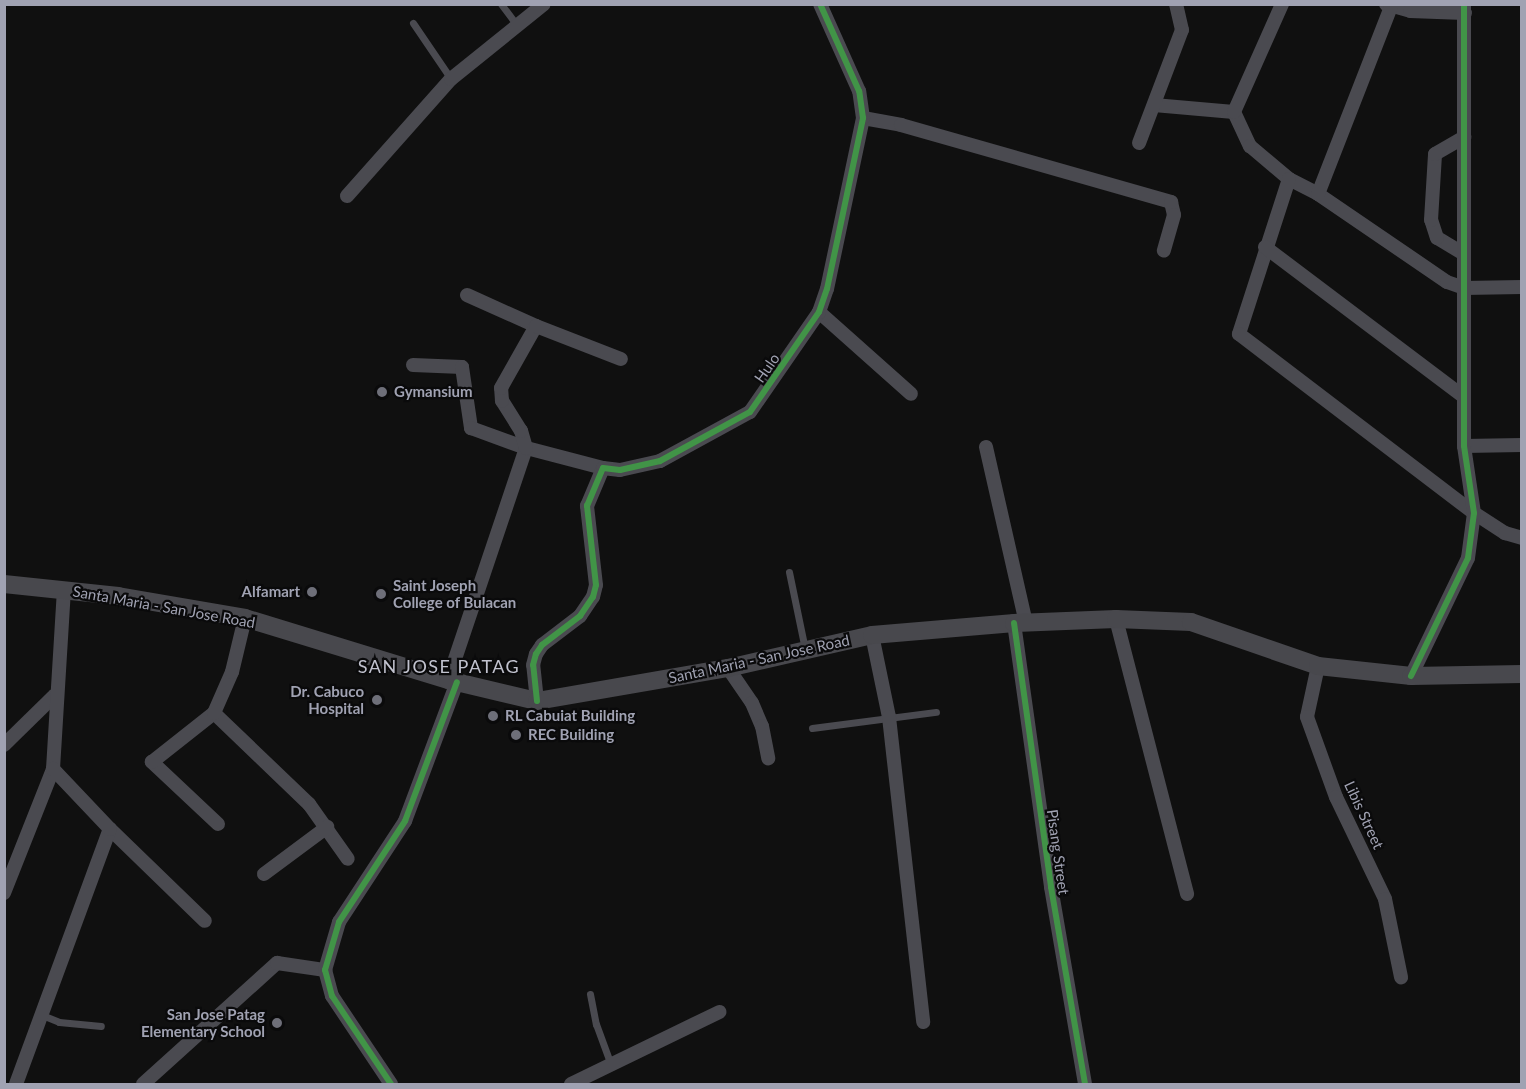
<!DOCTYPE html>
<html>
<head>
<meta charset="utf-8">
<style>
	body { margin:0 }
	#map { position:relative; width:1526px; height:1089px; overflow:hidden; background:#101010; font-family:Lato,sans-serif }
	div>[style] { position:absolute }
	.lane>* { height:7px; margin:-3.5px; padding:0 3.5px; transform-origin:3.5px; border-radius:3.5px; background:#4a4a50 }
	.street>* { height:14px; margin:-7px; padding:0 7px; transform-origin:7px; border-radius:7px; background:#4a4a50 }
	.secondary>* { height:18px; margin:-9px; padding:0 9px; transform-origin:9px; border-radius:9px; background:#48484d }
	.cycleway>* { height:6px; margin:-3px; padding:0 3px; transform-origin:3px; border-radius:3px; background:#419447 }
	.dots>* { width:16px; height:16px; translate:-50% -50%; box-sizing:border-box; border:3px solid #0a0a0b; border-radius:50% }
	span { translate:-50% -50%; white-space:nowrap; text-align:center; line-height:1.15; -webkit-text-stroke:4.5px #0a0a0b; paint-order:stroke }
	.street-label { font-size:15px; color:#a0a2b2 }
	.poi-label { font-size:15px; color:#a0a2b2; font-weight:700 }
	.left { translate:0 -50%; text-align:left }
	.right { translate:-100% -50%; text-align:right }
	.quarter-label { font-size:18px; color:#c1c2ce; letter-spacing:1.5px }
	.frame { position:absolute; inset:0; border:6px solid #a0a2b2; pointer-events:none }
</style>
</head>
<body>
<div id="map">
	<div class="lane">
		<i style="left:501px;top:4px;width:26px;rotate:53deg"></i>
		<i style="left:413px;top:23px;width:68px;rotate:55.8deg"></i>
		<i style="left:789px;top:572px;width:79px;rotate:78.3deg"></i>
		<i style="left:812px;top:728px;width:125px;rotate:-7.4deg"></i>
		<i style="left:590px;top:994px;width:31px;rotate:79deg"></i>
		<i style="left:596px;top:1024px;width:44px;rotate:69.9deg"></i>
		<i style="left:42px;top:1015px;width:18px;rotate:22deg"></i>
		<i style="left:59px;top:1022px;width:42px;rotate:5.4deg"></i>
	</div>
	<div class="street">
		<i style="left:1386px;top:4px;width:25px;rotate:16deg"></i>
		<i style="left:1410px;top:11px;width:55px;rotate:2.1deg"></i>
		<i style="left:1154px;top:105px;width:80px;rotate:5deg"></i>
		<i style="left:1234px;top:112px;width:38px;rotate:65deg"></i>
		<i style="left:1250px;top:146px;width:51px;rotate:40.2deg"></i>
		<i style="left:1289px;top:179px;width:33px;rotate:27deg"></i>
		<i style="left:1318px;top:194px;width:156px;rotate:34.3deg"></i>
		<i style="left:1447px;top:282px;width:18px;rotate:19deg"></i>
		<i style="left:1464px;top:288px;width:58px;rotate:-1deg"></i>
		<i style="left:1234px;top:112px;width:118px;rotate:-66deg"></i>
		<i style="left:863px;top:118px;width:39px;rotate:10deg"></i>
		<i style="left:901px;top:125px;width:281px;rotate:15.9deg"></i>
		<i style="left:1171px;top:202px;width:13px;rotate:77deg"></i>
		<i style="left:1174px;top:215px;width:37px;rotate:106deg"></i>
		<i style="left:1139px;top:143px;width:121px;rotate:-69.2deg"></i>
		<i style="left:1182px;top:30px;width:27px;rotate:-103deg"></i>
		<i style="left:1289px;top:179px;width:163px;rotate:107.9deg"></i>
		<i style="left:1239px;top:334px;width:295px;rotate:37.3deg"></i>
		<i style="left:1474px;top:513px;width:37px;rotate:33deg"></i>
		<i style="left:1505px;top:533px;width:18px;rotate:16deg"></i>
		<i style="left:1318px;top:194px;width:201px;rotate:-68.7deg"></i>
		<i style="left:347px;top:196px;width:157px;rotate:-48.4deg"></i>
		<i style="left:451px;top:79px;width:119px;rotate:-38.9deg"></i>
		<i style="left:1265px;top:247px;width:248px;rotate:37deg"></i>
		<i style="left:1464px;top:254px;width:31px;rotate:-149deg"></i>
		<i style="left:1437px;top:238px;width:19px;rotate:-108deg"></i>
		<i style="left:1431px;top:220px;width:66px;rotate:-86.5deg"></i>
		<i style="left:1435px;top:154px;width:34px;rotate:-30deg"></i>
		<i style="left:467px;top:295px;width:76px;rotate:24.2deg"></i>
		<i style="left:819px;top:312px;width:123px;rotate:41.7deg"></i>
		<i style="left:413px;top:365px;width:49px;rotate:2.3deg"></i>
		<i style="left:462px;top:367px;width:62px;rotate:81.6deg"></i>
		<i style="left:471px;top:428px;width:59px;rotate:20deg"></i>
		<i style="left:526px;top:448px;width:245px;rotate:108.6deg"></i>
		<i style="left:1464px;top:446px;width:58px;rotate:-1deg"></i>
		<i style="left:986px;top:447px;width:180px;rotate:77.2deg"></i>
		<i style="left:603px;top:468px;width:80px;rotate:-165.4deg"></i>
		<i style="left:526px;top:448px;width:18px;rotate:-106deg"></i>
		<i style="left:521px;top:431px;width:36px;rotate:-122deg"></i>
		<i style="left:502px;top:401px;width:13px;rotate:-94deg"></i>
		<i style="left:501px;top:388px;width:71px;rotate:-60.6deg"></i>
		<i style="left:536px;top:326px;width:91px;rotate:21.2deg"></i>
		<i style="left:1116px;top:619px;width:284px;rotate:75.5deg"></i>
		<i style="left:1014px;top:623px;width:267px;rotate:82deg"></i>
		<i style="left:1051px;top:887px;width:200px;rotate:80.2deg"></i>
		<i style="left:872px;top:635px;width:84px;rotate:78.3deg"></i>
		<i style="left:889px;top:717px;width:307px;rotate:83.6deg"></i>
		<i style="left:1318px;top:666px;width:52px;rotate:102.2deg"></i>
		<i style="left:1307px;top:717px;width:85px;rotate:70.1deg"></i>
		<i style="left:1336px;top:797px;width:113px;rotate:64.3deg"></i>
		<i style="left:1385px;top:899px;width:80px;rotate:78.4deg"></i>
		<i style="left:728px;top:668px;width:42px;rotate:55.6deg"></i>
		<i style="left:752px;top:703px;width:25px;rotate:67deg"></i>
		<i style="left:762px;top:726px;width:33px;rotate:79deg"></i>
		<i style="left:1411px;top:676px;width:131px;rotate:-64.2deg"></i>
		<i style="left:1468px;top:558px;width:45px;rotate:-82.4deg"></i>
		<i style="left:1474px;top:513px;width:68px;rotate:-98.5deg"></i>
		<i style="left:1464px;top:446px;width:442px;rotate:-90deg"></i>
		<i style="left:537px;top:701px;width:36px;rotate:-96deg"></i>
		<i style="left:533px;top:665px;width:11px;rotate:-75deg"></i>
		<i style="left:536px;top:654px;width:11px;rotate:-56deg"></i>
		<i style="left:542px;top:645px;width:48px;rotate:-37.3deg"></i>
		<i style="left:580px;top:616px;width:23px;rotate:-56deg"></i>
		<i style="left:593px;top:597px;width:12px;rotate:-76deg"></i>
		<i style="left:596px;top:585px;width:80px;rotate:-96.5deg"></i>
		<i style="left:587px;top:506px;width:41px;rotate:-67.2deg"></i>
		<i style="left:603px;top:468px;width:17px;rotate:7deg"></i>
		<i style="left:620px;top:470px;width:41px;rotate:-12.7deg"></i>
		<i style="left:660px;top:461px;width:102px;rotate:-28.6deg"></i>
		<i style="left:750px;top:412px;width:121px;rotate:-55.4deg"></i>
		<i style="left:819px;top:312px;width:24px;rotate:-71deg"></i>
		<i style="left:827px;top:289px;width:175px;rotate:-78.1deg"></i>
		<i style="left:863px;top:118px;width:27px;rotate:-98deg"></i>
		<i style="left:859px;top:91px;width:95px;rotate:-114.1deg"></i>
		<i style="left:214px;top:713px;width:132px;rotate:43.8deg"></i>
		<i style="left:309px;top:804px;width:67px;rotate:54.7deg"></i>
		<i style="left:4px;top:745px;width:71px;rotate:-44.4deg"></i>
		<i style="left:218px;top:824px;width:91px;rotate:-136.8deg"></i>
		<i style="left:152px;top:762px;width:79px;rotate:-38.3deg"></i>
		<i style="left:214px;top:713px;width:45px;rotate:-66.3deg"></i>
		<i style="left:232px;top:672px;width:56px;rotate:-76.5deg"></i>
		<i style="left:110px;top:829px;width:132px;rotate:44.1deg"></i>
		<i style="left:264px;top:874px;width:79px;rotate:-36.7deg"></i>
		<i style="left:4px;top:893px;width:133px;rotate:-68.4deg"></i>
		<i style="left:53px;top:769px;width:179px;rotate:-86.5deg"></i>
		<i style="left:16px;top:1084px;width:272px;rotate:-69.8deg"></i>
		<i style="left:110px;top:829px;width:83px;rotate:-133.5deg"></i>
		<i style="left:143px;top:1084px;width:181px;rotate:-42.1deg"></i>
		<i style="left:277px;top:963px;width:49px;rotate:8.3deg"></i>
		<i style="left:391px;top:1084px;width:106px;rotate:-123.8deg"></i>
		<i style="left:332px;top:996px;width:27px;rotate:-105deg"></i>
		<i style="left:325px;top:970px;width:50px;rotate:-73.7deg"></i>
		<i style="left:339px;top:922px;width:121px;rotate:-56.8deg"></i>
		<i style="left:405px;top:821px;width:148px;rotate:-69.5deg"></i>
		<i style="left:571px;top:1084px;width:165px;rotate:-25.9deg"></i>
	</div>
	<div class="secondary">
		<i style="left:4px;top:584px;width:115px;rotate:6deg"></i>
		<i style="left:118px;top:596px;width:129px;rotate:9.8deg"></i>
		<i style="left:245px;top:618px;width:212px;rotate:17deg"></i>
		<i style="left:448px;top:680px;width:91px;rotate:13.3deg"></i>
		<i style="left:537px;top:701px;width:194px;rotate:-9.8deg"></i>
		<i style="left:728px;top:668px;width:148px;rotate:-12.9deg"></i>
		<i style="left:872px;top:635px;width:143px;rotate:-4.8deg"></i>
		<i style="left:1014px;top:623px;width:102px;rotate:-2.2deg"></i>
		<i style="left:1116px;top:619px;width:75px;rotate:2.3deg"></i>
		<i style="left:1191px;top:622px;width:134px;rotate:19.1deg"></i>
		<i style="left:1318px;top:666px;width:94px;rotate:6.1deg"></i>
		<i style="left:1411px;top:676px;width:111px;rotate:-1deg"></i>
	</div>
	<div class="cycleway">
		<i style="left:1014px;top:623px;width:267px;rotate:82deg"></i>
		<i style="left:1051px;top:887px;width:200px;rotate:80.2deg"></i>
		<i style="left:1411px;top:676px;width:131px;rotate:-64.2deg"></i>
		<i style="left:1468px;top:558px;width:45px;rotate:-82.4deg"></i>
		<i style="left:1474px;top:513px;width:68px;rotate:-98.5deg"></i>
		<i style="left:1464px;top:446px;width:442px;rotate:-90deg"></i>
		<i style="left:537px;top:701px;width:36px;rotate:-96deg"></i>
		<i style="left:533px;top:665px;width:11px;rotate:-75deg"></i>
		<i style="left:536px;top:654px;width:11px;rotate:-56deg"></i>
		<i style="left:542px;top:645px;width:48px;rotate:-37.3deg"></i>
		<i style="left:580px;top:616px;width:23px;rotate:-56deg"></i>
		<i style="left:593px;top:597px;width:12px;rotate:-76deg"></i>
		<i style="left:596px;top:585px;width:80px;rotate:-96.5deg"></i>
		<i style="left:587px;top:506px;width:41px;rotate:-67.2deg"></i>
		<i style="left:603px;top:468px;width:17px;rotate:7deg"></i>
		<i style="left:620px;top:470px;width:41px;rotate:-12.7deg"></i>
		<i style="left:660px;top:461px;width:102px;rotate:-28.6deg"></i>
		<i style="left:750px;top:412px;width:121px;rotate:-55.4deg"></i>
		<i style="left:819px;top:312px;width:24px;rotate:-71deg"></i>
		<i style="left:827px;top:289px;width:175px;rotate:-78.1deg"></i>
		<i style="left:863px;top:118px;width:27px;rotate:-98deg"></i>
		<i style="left:859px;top:91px;width:95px;rotate:-114.1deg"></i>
		<i style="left:391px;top:1084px;width:106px;rotate:-123.8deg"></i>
		<i style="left:332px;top:996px;width:27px;rotate:-105deg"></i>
		<i style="left:325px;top:970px;width:50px;rotate:-73.7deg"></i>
		<i style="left:339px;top:922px;width:121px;rotate:-56.8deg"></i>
		<i style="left:405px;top:821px;width:148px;rotate:-69.5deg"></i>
	</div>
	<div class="dots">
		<i style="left:382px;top:392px;background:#6e6f79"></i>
		<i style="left:312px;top:592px;background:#6e6f79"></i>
		<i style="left:381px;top:594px;background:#6e6f79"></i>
		<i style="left:377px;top:700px;background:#6e6f79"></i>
		<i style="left:493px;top:716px;background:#6e6f79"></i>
		<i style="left:516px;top:735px;background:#6e6f79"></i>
		<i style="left:277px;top:1023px;background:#6e6f79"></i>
	</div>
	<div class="street-label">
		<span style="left:767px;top:368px;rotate:-55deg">Hulo</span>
		<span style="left:164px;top:607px;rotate:10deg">Santa Maria - San Jose Road</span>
		<span style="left:759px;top:659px;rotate:-12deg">Santa Maria - San Jose Road</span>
		<span style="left:1364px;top:815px;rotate:65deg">Libis Street</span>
		<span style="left:1058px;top:852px;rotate:82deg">Pisang Street</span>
	</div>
	<div class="poi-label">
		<span class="left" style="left:394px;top:392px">Gymansium</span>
		<span class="left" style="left:393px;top:594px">Saint Joseph<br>College of Bulacan</span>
		<span class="right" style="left:300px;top:592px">Alfamart</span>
		<span class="right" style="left:364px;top:700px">Dr. Cabuco<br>Hospital</span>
		<span class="left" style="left:505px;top:716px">RL Cabuiat Building</span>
		<span class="left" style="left:528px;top:735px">REC Building</span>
		<span class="right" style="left:265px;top:1023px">San Jose Patag<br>Elementary School</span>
	</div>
	<div class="quarter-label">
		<span style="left:439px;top:666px">SAN JOSE PATAG</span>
	</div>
	<div class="frame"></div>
</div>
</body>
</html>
